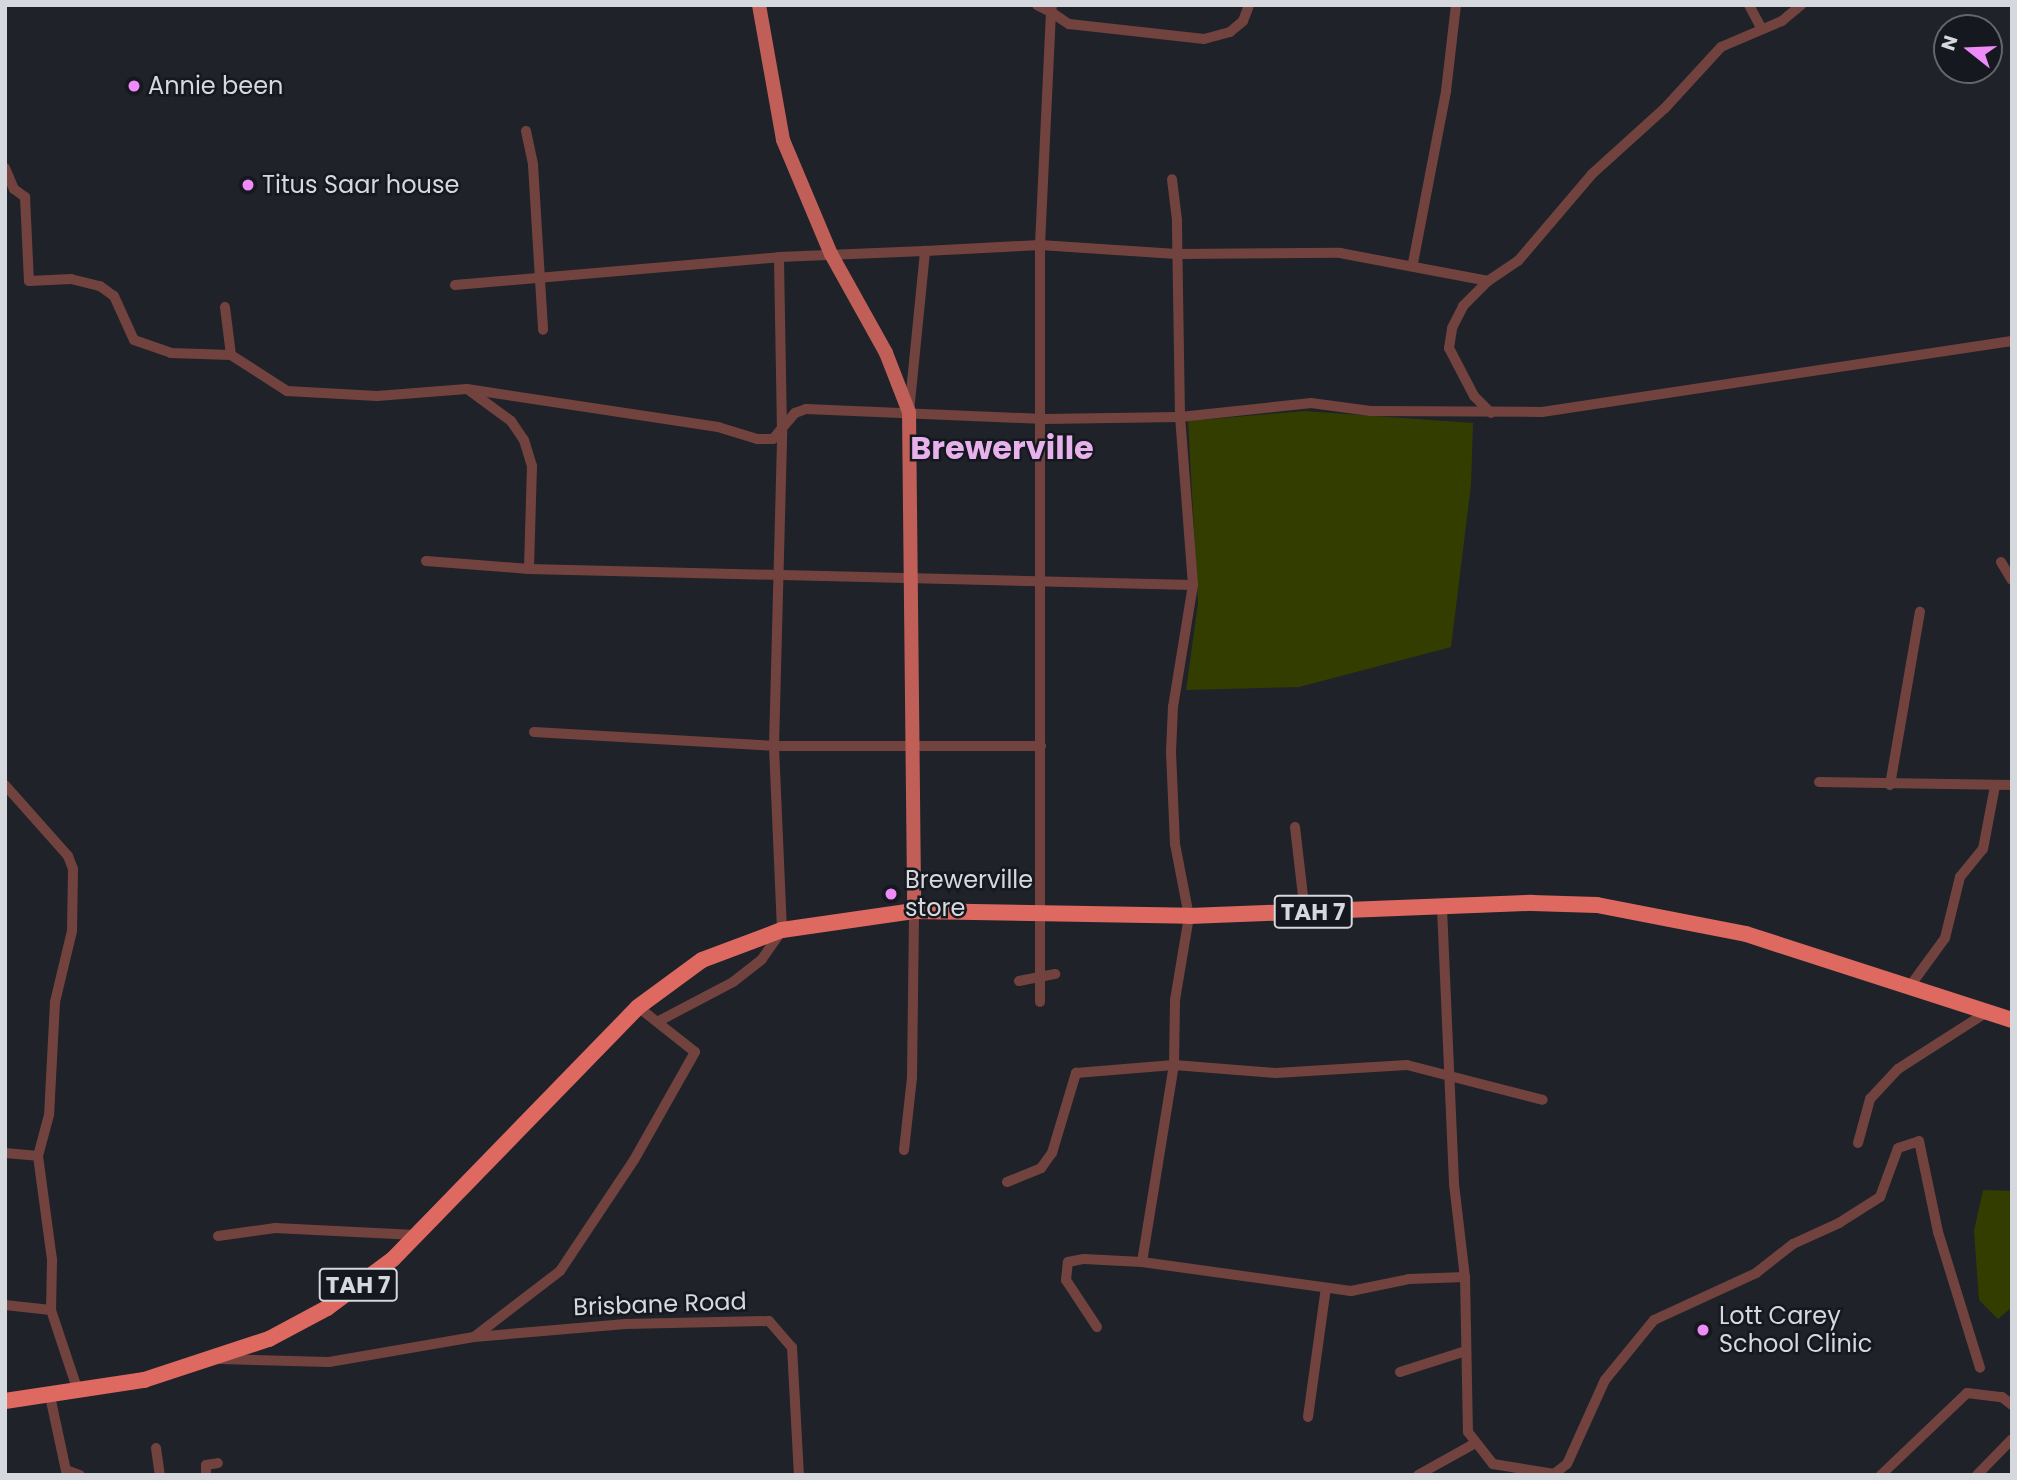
<!DOCTYPE html>
<html>
<head>
<meta charset="utf-8">
<style>
	body { margin:0 }
	#map { position:relative; width:2017px; height:1480px; overflow:hidden; background:#1f2229; font-family:Poppins,sans-serif }
	div>[style] { position:absolute }
	.green>* { inset:0; background:#343d00 }
	.minor>* { height:10px; margin:-5px; padding:0 5px; transform-origin:5px; border-radius:5px; background:#72433e }
	.major>* { height:14px; margin:-7px; padding:0 7px; transform-origin:7px; border-radius:7px; background:#bf5f57 }
	.highway>* { height:16px; margin:-8px; padding:0 8px; transform-origin:8px; border-radius:8px; background:#de6960 }
	.dots>* { width:19px; height:19px; translate:-50% -50%; box-sizing:border-box; border:4px solid #15191f; border-radius:50% }
	span { translate:-50% -50%; white-space:nowrap; text-align:center; line-height:1.15; -webkit-text-stroke:5px #15191f; paint-order:stroke }
	.shield-label span { padding:2px 5px; background:#15191f; border:2px solid; border-radius:5px; -webkit-text-stroke-width:0 }
	.shield-label { font-size:23px; color:#d5d8dc; font-weight:700 }
	.poi-label { font-size:24px; color:#d5d8dc }
	.left { translate:0 -50%; text-align:left }
	.street-label { font-size:24px; color:#d5d8dc }
	.district-label { font-size:32px; color:#e7b1ec; font-weight:700 }
	.frame { position:absolute; inset:0; border:7px solid #d5d8dc; pointer-events:none }
	.north { position:absolute; left:1933px; top:14px; width:70px; height:70px; box-sizing:border-box; background:#15191f; border:2px solid #62656b; border-radius:50%; rotate:288deg; font-size:19px; font-weight:700; line-height:28px; text-align:center; color:#d5d8dc }
	.north::after { content:''; display:block; margin:auto; width:24px; height:32px; background:#ee8bf8; clip-path:polygon(50% 0,100% 100%,50% 72%,0 100%) }
</style>
</head>
<body>
<div id="map">
	<div class="green">
		<i style="clip-path:polygon(1304px 411px,1473px 423px,1471px 485px,1451px 647px,1299px 687px,1186px 690px,1198px 603px,1188px 421px)"></i>
		<i style="clip-path:polygon(1983px 1190px,2012px 1191px,2012px 1307px,1998px 1319px,1979px 1300px,1974px 1231px)"></i>
	</div>
	<div class="minor">
		<i style="left:1037px;top:5px;width:16px;rotate:27deg"></i>
		<i style="left:1051px;top:12px;width:7px;rotate:-82deg"></i>
		<i style="left:1749px;top:5px;width:27px;rotate:62deg"></i>
		<i style="left:1051px;top:12px;width:22px;rotate:34deg"></i>
		<i style="left:1069px;top:24px;width:136px;rotate:6.3deg"></i>
		<i style="left:1204px;top:39px;width:27px;rotate:-15deg"></i>
		<i style="left:1230px;top:32px;width:17px;rotate:-40deg"></i>
		<i style="left:1243px;top:21px;width:17px;rotate:-69deg"></i>
		<i style="left:526px;top:131px;width:35px;rotate:78deg"></i>
		<i style="left:533px;top:165px;width:165px;rotate:86.5deg"></i>
		<i style="left:5px;top:168px;width:23px;rotate:67deg"></i>
		<i style="left:14px;top:189px;width:14px;rotate:36deg"></i>
		<i style="left:25px;top:197px;width:84px;rotate:87.3deg"></i>
		<i style="left:29px;top:281px;width:42px;rotate:-2.7deg"></i>
		<i style="left:71px;top:279px;width:30px;rotate:14deg"></i>
		<i style="left:100px;top:286px;width:17px;rotate:36deg"></i>
		<i style="left:114px;top:296px;width:48px;rotate:65.6deg"></i>
		<i style="left:134px;top:340px;width:39px;rotate:19deg"></i>
		<i style="left:171px;top:353px;width:60px;rotate:1.9deg"></i>
		<i style="left:231px;top:355px;width:67px;rotate:32.7deg"></i>
		<i style="left:287px;top:391px;width:90px;rotate:3.2deg"></i>
		<i style="left:377px;top:396px;width:90px;rotate:-4.4deg"></i>
		<i style="left:467px;top:389px;width:254px;rotate:8.6deg"></i>
		<i style="left:718px;top:427px;width:41px;rotate:17.1deg"></i>
		<i style="left:757px;top:439px;width:16px"></i>
		<i style="left:773px;top:439px;width:34px;rotate:-50deg"></i>
		<i style="left:795px;top:413px;width:12px;rotate:-20deg"></i>
		<i style="left:806px;top:409px;width:238px;rotate:2.4deg"></i>
		<i style="left:1044px;top:419px;width:136px;rotate:-0.8deg"></i>
		<i style="left:1180px;top:417px;width:132px;rotate:-6.1deg"></i>
		<i style="left:1311px;top:403px;width:60px;rotate:7.7deg"></i>
		<i style="left:1370px;top:411px;width:172px;rotate:0.3deg"></i>
		<i style="left:1542px;top:412px;width:475px;rotate:-8.6deg"></i>
		<i style="left:1413px;top:263px;width:175px;rotate:-79.1deg"></i>
		<i style="left:1446px;top:91px;width:87px;rotate:-83.4deg"></i>
		<i style="left:455px;top:285px;width:325px;rotate:-4.9deg"></i>
		<i style="left:225px;top:307px;width:48px;rotate:82.9deg"></i>
		<i style="left:470px;top:391px;width:51px;rotate:36.2deg"></i>
		<i style="left:511px;top:421px;width:23px;rotate:56deg"></i>
		<i style="left:524px;top:440px;width:27px;rotate:73deg"></i>
		<i style="left:532px;top:466px;width:103px;rotate:91.7deg"></i>
		<i style="left:909px;top:412px;width:162px;rotate:-84.3deg"></i>
		<i style="left:925px;top:251px;width:115px;rotate:-3deg"></i>
		<i style="left:1040px;top:245px;width:137px;rotate:3.8deg"></i>
		<i style="left:1177px;top:254px;width:163px;rotate:-0.4deg"></i>
		<i style="left:1340px;top:253px;width:151px;rotate:10.7deg"></i>
		<i style="left:1491px;top:413px;width:24px;rotate:-135deg"></i>
		<i style="left:1474px;top:396px;width:54px;rotate:-117.5deg"></i>
		<i style="left:1449px;top:348px;width:20px;rotate:-81deg"></i>
		<i style="left:1452px;top:328px;width:25px;rotate:-63deg"></i>
		<i style="left:1463px;top:306px;width:35px;rotate:-45deg"></i>
		<i style="left:1488px;top:281px;width:36px;rotate:-34deg"></i>
		<i style="left:1518px;top:261px;width:114px;rotate:-49.6deg"></i>
		<i style="left:1592px;top:174px;width:98px;rotate:-42.1deg"></i>
		<i style="left:1665px;top:108px;width:83px;rotate:-47.4deg"></i>
		<i style="left:1721px;top:47px;width:66px;rotate:-23.1deg"></i>
		<i style="left:1782px;top:21px;width:25px;rotate:-40deg"></i>
		<i style="left:426px;top:561px;width:103px;rotate:4.4deg"></i>
		<i style="left:529px;top:569px;width:664px;rotate:1.38deg"></i>
		<i style="left:2001px;top:562px;width:21px;rotate:59deg"></i>
		<i style="left:534px;top:732px;width:240px;rotate:3.3deg"></i>
		<i style="left:774px;top:746px;width:267px"></i>
		<i style="left:1819px;top:782px;width:193px;rotate:0.9deg"></i>
		<i style="left:5px;top:785px;width:95px;rotate:48.4deg"></i>
		<i style="left:68px;top:856px;width:14px;rotate:69deg"></i>
		<i style="left:73px;top:869px;width:62px;rotate:90.9deg"></i>
		<i style="left:72px;top:931px;width:73px;rotate:103.5deg"></i>
		<i style="left:55px;top:1002px;width:113px;rotate:93deg"></i>
		<i style="left:49px;top:1115px;width:42px;rotate:105deg"></i>
		<i style="left:38px;top:1156px;width:105px;rotate:82.3deg"></i>
		<i style="left:52px;top:1260px;width:50px;rotate:91.1deg"></i>
		<i style="left:1890px;top:785px;width:176px;rotate:-80.2deg"></i>
		<i style="left:1295px;top:827px;width:87px;rotate:83.4deg"></i>
		<i style="left:1442px;top:908px;width:276px;rotate:87.5deg"></i>
		<i style="left:1454px;top:1184px;width:94px;rotate:83.3deg"></i>
		<i style="left:1465px;top:1277px;width:155px;rotate:88.9deg"></i>
		<i style="left:1468px;top:1432px;width:41px;rotate:52deg"></i>
		<i style="left:1493px;top:1464px;width:62px;rotate:9.3deg"></i>
		<i style="left:1554px;top:1474px;width:16px;rotate:-38deg"></i>
		<i style="left:1567px;top:1464px;width:92px;rotate:-65.7deg"></i>
		<i style="left:1605px;top:1380px;width:77px;rotate:-50.8deg"></i>
		<i style="left:1654px;top:1320px;width:112px;rotate:-24.7deg"></i>
		<i style="left:1756px;top:1273px;width:47px;rotate:-38.1deg"></i>
		<i style="left:1793px;top:1244px;width:51px;rotate:-24.5deg"></i>
		<i style="left:1839px;top:1223px;width:49px;rotate:-32.4deg"></i>
		<i style="left:1880px;top:1197px;width:52px;rotate:-69.8deg"></i>
		<i style="left:1898px;top:1148px;width:22px;rotate:-18deg"></i>
		<i style="left:1919px;top:1141px;width:93px;rotate:78.2deg"></i>
		<i style="left:1938px;top:1232px;width:142px;rotate:72.8deg"></i>
		<i style="left:1019px;top:981px;width:37px;rotate:-11deg"></i>
		<i style="left:1910px;top:986px;width:59px;rotate:-53.9deg"></i>
		<i style="left:1945px;top:938px;width:63px;rotate:-76.2deg"></i>
		<i style="left:1960px;top:877px;width:36px;rotate:-51deg"></i>
		<i style="left:1983px;top:849px;width:64px;rotate:-79.2deg"></i>
		<i style="left:1040px;top:1002px;width:757px;rotate:-90deg"></i>
		<i style="left:1040px;top:245px;width:233px;rotate:-87.3deg"></i>
		<i style="left:659px;top:1021px;width:84px;rotate:-27.8deg"></i>
		<i style="left:733px;top:982px;width:37px;rotate:-38deg"></i>
		<i style="left:762px;top:959px;width:35px;rotate:-55deg"></i>
		<i style="left:782px;top:930px;width:184px;rotate:-92.5deg"></i>
		<i style="left:774px;top:746px;width:315px;rotate:-88.5deg"></i>
		<i style="left:782px;top:431px;width:174px;rotate:-91deg"></i>
		<i style="left:779px;top:257px;width:146px;rotate:-2.4deg"></i>
		<i style="left:1858px;top:1143px;width:46px;rotate:-74.7deg"></i>
		<i style="left:1870px;top:1099px;width:41px;rotate:-47deg"></i>
		<i style="left:1898px;top:1069px;width:106px;rotate:-32.6deg"></i>
		<i style="left:904px;top:1150px;width:72px;rotate:-83.7deg"></i>
		<i style="left:912px;top:1078px;width:167px;rotate:-89.3deg"></i>
		<i style="left:5px;top:1153px;width:33px;rotate:5deg"></i>
		<i style="left:1007px;top:1182px;width:37px;rotate:-22deg"></i>
		<i style="left:1041px;top:1168px;width:19px;rotate:-54deg"></i>
		<i style="left:1052px;top:1153px;width:84px;rotate:-73.3deg"></i>
		<i style="left:1076px;top:1073px;width:98px;rotate:-4.7deg"></i>
		<i style="left:1174px;top:1065px;width:102px;rotate:4.5deg"></i>
		<i style="left:1276px;top:1073px;width:131px;rotate:-3.5deg"></i>
		<i style="left:1407px;top:1065px;width:140px;rotate:14.4deg"></i>
		<i style="left:218px;top:1236px;width:58px;rotate:-8deg"></i>
		<i style="left:275px;top:1228px;width:141px;rotate:2.8deg"></i>
		<i style="left:1142px;top:1262px;width:200px;rotate:-80.8deg"></i>
		<i style="left:1174px;top:1065px;width:65px;rotate:-89.1deg"></i>
		<i style="left:1175px;top:1000px;width:85px;rotate:-80.5deg"></i>
		<i style="left:1189px;top:916px;width:73px;rotate:-101deg"></i>
		<i style="left:1175px;top:844px;width:92px;rotate:-92.5deg"></i>
		<i style="left:1171px;top:752px;width:45px;rotate:-87.5deg"></i>
		<i style="left:1173px;top:707px;width:124px;rotate:-80.7deg"></i>
		<i style="left:1193px;top:585px;width:169px;rotate:-94.4deg"></i>
		<i style="left:1180px;top:417px;width:197px;rotate:-90.9deg"></i>
		<i style="left:1177px;top:220px;width:41px;rotate:-97deg"></i>
		<i style="left:5px;top:1305px;width:46px;rotate:6.2deg"></i>
		<i style="left:51px;top:1310px;width:85px;rotate:71.6deg"></i>
		<i style="left:1097px;top:1327px;width:56px;rotate:-123.4deg"></i>
		<i style="left:1066px;top:1280px;width:18px;rotate:-84deg"></i>
		<i style="left:1068px;top:1262px;width:16px;rotate:-11deg"></i>
		<i style="left:1084px;top:1259px;width:58px;rotate:3deg"></i>
		<i style="left:1142px;top:1262px;width:211px;rotate:7.9deg"></i>
		<i style="left:1351px;top:1291px;width:59px;rotate:-11.7deg"></i>
		<i style="left:1409px;top:1279px;width:56px;rotate:-2deg"></i>
		<i style="left:474px;top:1337px;width:108px;rotate:-37.5deg"></i>
		<i style="left:560px;top:1271px;width:133px;rotate:-56.3deg"></i>
		<i style="left:634px;top:1160px;width:124px;rotate:-60.5deg"></i>
		<i style="left:695px;top:1052px;width:73px;rotate:-141.7deg"></i>
		<i style="left:220px;top:1359px;width:109px;rotate:1.6deg"></i>
		<i style="left:329px;top:1362px;width:147px;rotate:-9.8deg"></i>
		<i style="left:474px;top:1337px;width:152px;rotate:-4.9deg"></i>
		<i style="left:625px;top:1324px;width:144px;rotate:-1.2deg"></i>
		<i style="left:769px;top:1321px;width:35px;rotate:49deg"></i>
		<i style="left:792px;top:1347px;width:128px;rotate:86.9deg"></i>
		<i style="left:1400px;top:1372px;width:69px;rotate:-17.7deg"></i>
		<i style="left:50px;top:1396px;width:81px;rotate:77.9deg"></i>
		<i style="left:1308px;top:1417px;width:130px;rotate:-82.1deg"></i>
		<i style="left:156px;top:1448px;width:27px;rotate:82deg"></i>
		<i style="left:66px;top:1470px;width:15px;rotate:20deg"></i>
		<i style="left:206px;top:1475px;width:10px;rotate:-90deg"></i>
		<i style="left:206px;top:1465px;width:12px;rotate:-9deg"></i>
		<i style="left:1418px;top:1475px;width:64px;rotate:-29deg"></i>
		<i style="left:1881px;top:1475px;width:119px;rotate:-43.6deg"></i>
		<i style="left:1967px;top:1393px;width:35px;rotate:7deg"></i>
		<i style="left:2002px;top:1397px;width:13px;rotate:39deg"></i>
		<i style="left:1977px;top:1475px;width:50px;rotate:-45.8deg"></i>
	</div>
	<div class="major">
		<i style="left:759px;top:5px;width:137px;rotate:79.9deg"></i>
		<i style="left:783px;top:140px;width:124px;rotate:67.2deg"></i>
		<i style="left:831px;top:254px;width:113px;rotate:60.9deg"></i>
		<i style="left:886px;top:353px;width:63px;rotate:68.7deg"></i>
		<i style="left:909px;top:412px;width:499px;rotate:89.4deg"></i>
	</div>
	<div class="highway">
		<i style="left:5px;top:1401px;width:141px;rotate:-8.6deg"></i>
		<i style="left:144px;top:1380px;width:132px;rotate:-18.2deg"></i>
		<i style="left:269px;top:1339px;width:66px;rotate:-28.1deg"></i>
		<i style="left:327px;top:1308px;width:82px;rotate:-36.6deg"></i>
		<i style="left:393px;top:1259px;width:351px;rotate:-45.8deg"></i>
		<i style="left:638px;top:1007px;width:79px;rotate:-36.3deg"></i>
		<i style="left:702px;top:960px;width:85px;rotate:-20.6deg"></i>
		<i style="left:782px;top:930px;width:133px;rotate:-8.2deg"></i>
		<i style="left:914px;top:911px;width:275px;rotate:1deg"></i>
		<i style="left:1189px;top:916px;width:343px;rotate:-2.2deg"></i>
		<i style="left:1532px;top:903px;width:65px;rotate:1.8deg"></i>
		<i style="left:1597px;top:905px;width:152px;rotate:11deg"></i>
		<i style="left:1746px;top:934px;width:280px;rotate:17.9deg"></i>
	</div>
	<div class="dots">
		<i style="left:134px;top:86px;background:#ee8bf8"></i>
		<i style="left:248px;top:185px;background:#ee8bf8"></i>
		<i style="left:891px;top:894px;background:#ee8bf8"></i>
		<i style="left:1703px;top:1330px;background:#ee8bf8"></i>
	</div>
	<div class="shield-label">
		<span style="left:1313px;top:912px">TAH 7</span>
		<span style="left:358px;top:1285px">TAH 7</span>
	</div>
	<div class="poi-label">
		<span class="left" style="left:148px;top:86px">Annie been</span>
		<span class="left" style="left:262px;top:185px">Titus Saar house</span>
		<span class="left" style="left:905px;top:894px">Brewerville<br>store</span>
		<span class="left" style="left:1719px;top:1330px">Lott Carey<br>School Clinic</span>
	</div>
	<div class="street-label">
		<span style="left:660px;top:1304px;rotate:-2deg">Brisbane Road</span>
	</div>
	<div class="district-label">
		<span style="left:1002px;top:448px">Brewerville</span>
	</div>
	<div class="frame"></div>
	<div class="north">N</div>
</div>
</body>
</html>
